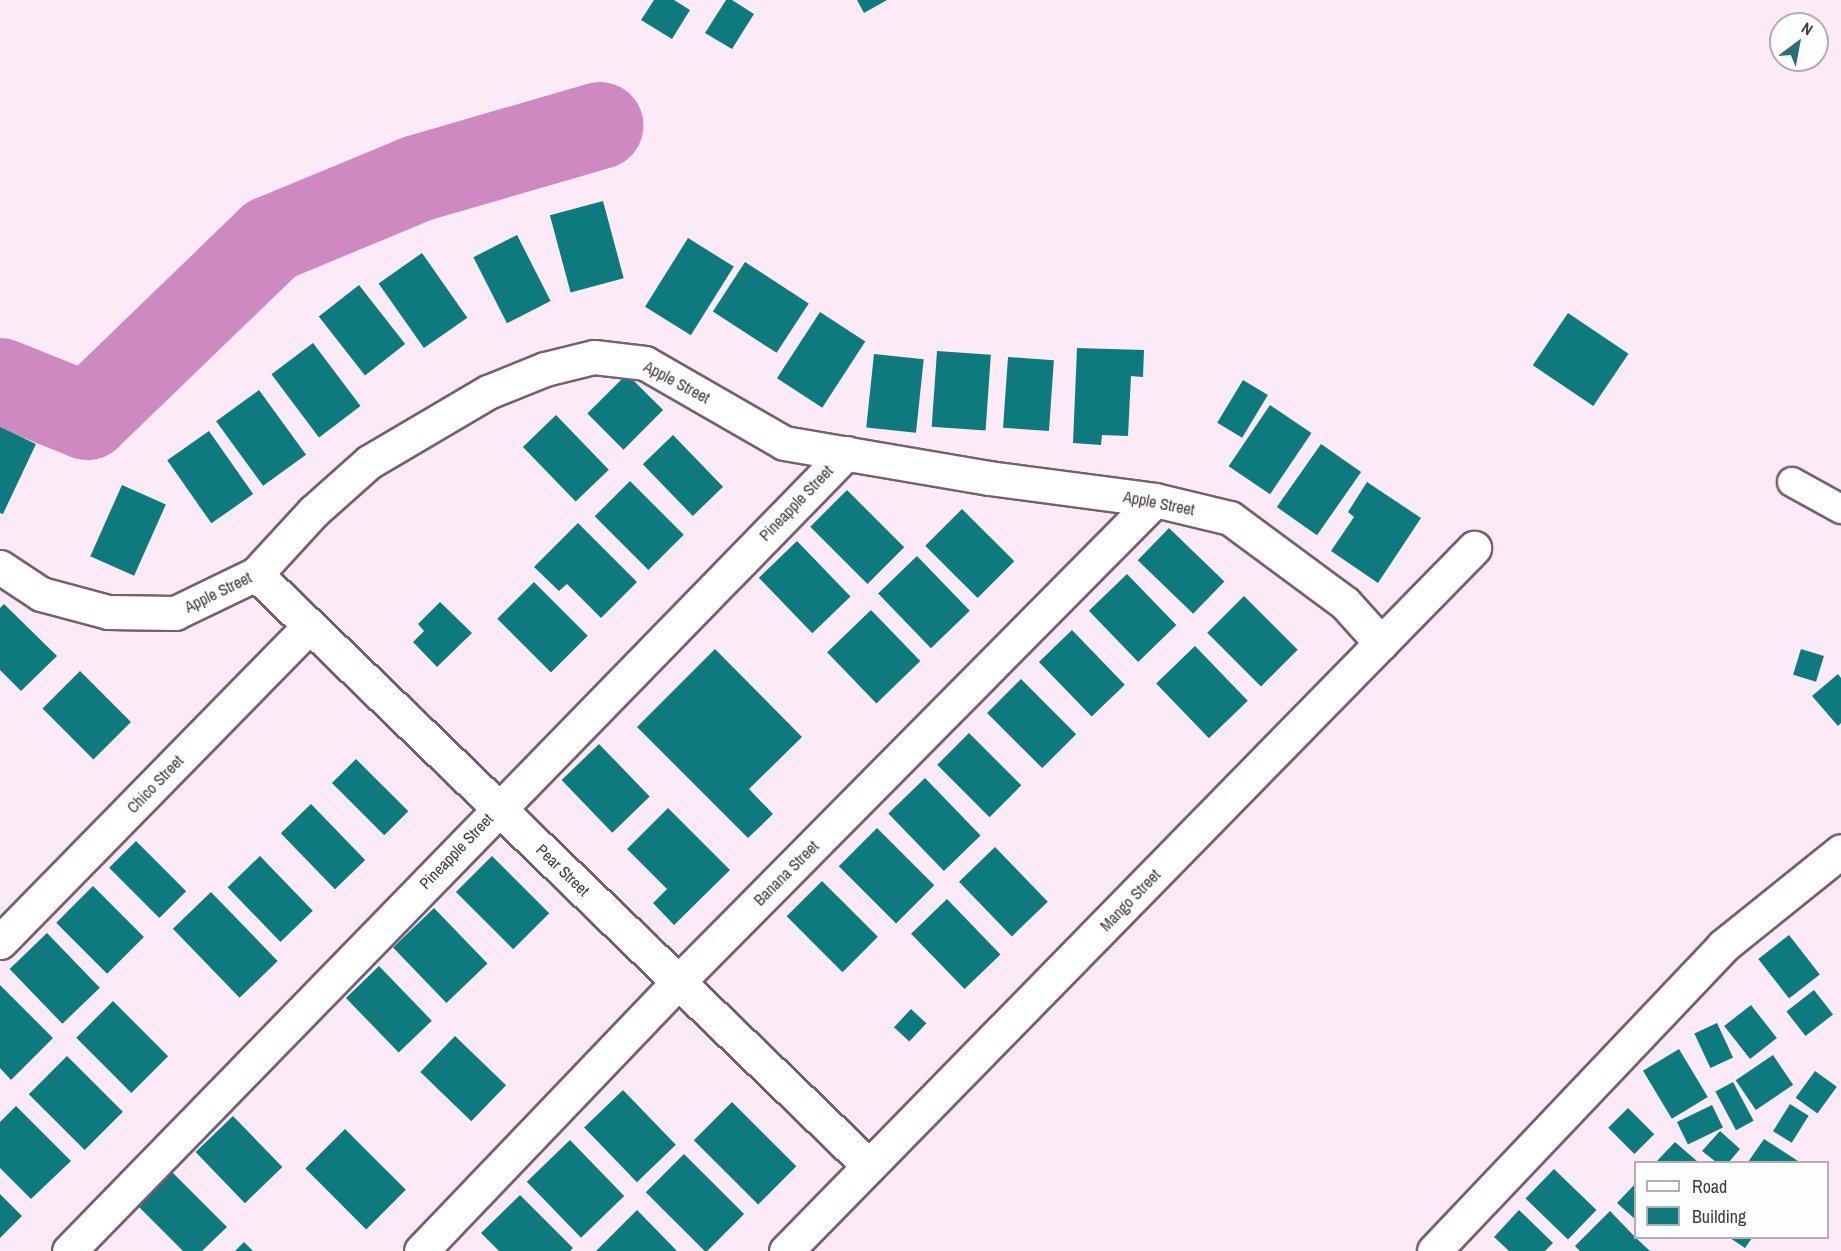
<!DOCTYPE html>
<html>
<head>
<meta charset="utf-8">
<style>
	body { margin:0 }
	#map { position:relative; width:1841px; height:1251px; overflow:hidden; background:#fceaf7; font-family:"Archivo Narrow",sans-serif }
	div>[style] { position:absolute }
	.river>* { height:87px; margin:-43.5px; padding:0 43.5px; transform-origin:43.5px; border-radius:43.5px; background:#cd89c0 }
	.building>* { inset:0; background:#0d7b7d; transform-origin:0 0 }
	.roads { filter:drop-shadow(2px 0 #775f72) drop-shadow(-2px 0 #775f72) drop-shadow(0 2px #775f72) drop-shadow(0 -2px #775f72) }
	.lane>* { height:28px; margin:-14px; padding:0 14px; transform-origin:14px; border-radius:14px; background:#fff }
	.street>* { height:33px; margin:-16.5px; padding:0 16.5px; transform-origin:16.5px; border-radius:16.5px; background:#fff }
	.secondary>* { height:33px; margin:-16.5px; padding:0 16.5px; transform-origin:16.5px; border-radius:16.5px; background:#fff }
	span { translate:-50% -50%; white-space:nowrap; text-align:center; line-height:1.15; -webkit-text-stroke:6px #fdfdfd; paint-order:stroke }
	.street-label { font-size:16px; color:#433841 }
	.legend { position:absolute; left:1634px; top:1161px; width:195px; height:78px; box-sizing:border-box; background:#fdfdfd; border:2px solid #b3aeb2; margin:0; padding:8px 10px; list-style:none; font-size:18px; color:#433841 }
	.legend li { display:flex; align-items:center; gap:12px; height:30px }
	.legend b { width:30px; border:2px solid #b3aeb2 }
	.north { position:absolute; left:1769px; top:12px; width:60px; height:60px; box-sizing:border-box; background:#fdfdfd; border:2px solid #b3aeb2; border-radius:50%; rotate:32deg; font-size:16px; font-weight:700; line-height:24px; text-align:center; color:#433841 }
	.north::after { content:''; display:block; margin:auto; width:21px; height:27px; background:#257071; clip-path:polygon(50% 0,100% 100%,50% 72%,0 100%) }
</style>
</head>
<body>
<div id="map">
	<div class="river">
		<i style="left:0;top:381px;width:94px;rotate:21.9deg"></i>
		<i style="left:87px;top:416px;width:255px;rotate:-44deg"></i>
		<i style="left:270px;top:239px;width:159px;rotate:-22.5deg"></i>
		<i style="left:417px;top:178px;width:190px;rotate:-16.2deg"></i>
	</div>
	<div class="building">
		<i style="clip-path:polygon(654px 0,674px 0,690px 10px,672px 39px,641px 20px)"></i>
		<i style="clip-path:polygon(726px 0,732px 0,754px 14px,732px 49px,705px 33px)"></i>
		<i style="clip-path:polygon(857px 0,887px 0,864px 13px)"></i>
		<i style="left:603px;top:201px;width:80px;height:55px;rotate:75deg"></i>
		<i style="left:517px;top:235px;width:74px;height:49px;rotate:63deg"></i>
		<i style="left:688px;top:238px;width:54px;height:81px;rotate:32deg"></i>
		<i style="left:422px;top:253px;width:79px;height:53px;rotate:55deg"></i>
		<i style="left:745px;top:262px;width:76px;height:59px;rotate:33deg"></i>
		<i style="left:359px;top:285px;width:75px;height:51px;rotate:52deg"></i>
		<i style="left:820px;top:312px;width:54px;height:79px;rotate:33deg"></i>
		<i style="left:1568px;top:313px;width:73px;height:63px;rotate:34deg"></i>
		<i style="left:313px;top:343px;width:79px;height:52px;rotate:53deg"></i>
		<i style="clip-path:polygon(1077px 348px,1144px 350px,1143px 377px,1131px 376px,1128px 436px,1102px 435px,1101px 445px,1073px 443px)"></i>
		<i style="left:937px;top:351px;width:54px;height:76px;rotate:4deg"></i>
		<i style="left:874px;top:354px;width:50px;height:74px;rotate:6deg"></i>
		<i style="left:1008px;top:357px;width:46px;height:71px;rotate:4deg"></i>
		<i style="left:627px;top:374px;width:51px;height:56px;rotate:45deg"></i>
		<i style="left:1243px;top:380px;width:29px;height:50px;rotate:31deg"></i>
		<i style="left:259px;top:390px;width:80px;height:53px;rotate:54deg"></i>
		<i style="left:1270px;top:405px;width:50px;height:74px;rotate:34deg"></i>
		<i style="left:556px;top:415px;width:76px;height:46px;rotate:46deg"></i>
		<i style="clip-path:polygon(0 427px,36px 444px,3px 514px,0 513px)"></i>
		<i style="left:209px;top:431px;width:77px;height:51px;rotate:55deg"></i>
		<i style="left:673px;top:435px;width:72px;height:42px;rotate:46deg"></i>
		<i style="left:1321px;top:444px;width:49px;height:77px;rotate:35deg"></i>
		<i style="left:630px;top:481px;width:76px;height:50px;rotate:45deg"></i>
		<i style="clip-path:polygon(1367px 482px,1421px 518px,1378px 583px,1331px 551px,1354px 517px,1348px 512px)"></i>
		<i style="left:122px;top:485px;width:48px;height:78px;rotate:24deg"></i>
		<i style="left:847px;top:490px;width:81px;height:52px;rotate:45deg"></i>
		<i style="left:962px;top:509px;width:74px;height:52px;rotate:45deg"></i>
		<i style="clip-path:polygon(578px 523px,637px 582px,601px 618px,567px 584px,559px 591px,534px 567px)"></i>
		<i style="left:1169px;top:528px;width:77px;height:45px;rotate:44deg"></i>
		<i style="left:797px;top:541px;width:77px;height:53px;rotate:46deg"></i>
		<i style="left:917px;top:556px;width:76px;height:54px;rotate:46deg"></i>
		<i style="left:1127px;top:574px;width:71px;height:53px;rotate:46deg"></i>
		<i style="left:534px;top:582px;width:76px;height:52px;rotate:45deg"></i>
		<i style="left:1244px;top:596px;width:76px;height:52px;rotate:45deg"></i>
		<i style="clip-path:polygon(440px 602px,472px 633px,437px 667px,413px 642px,424px 631px,418px 624px)"></i>
		<i style="clip-path:polygon(4px 604px,57px 656px,21px 691px,0 670px,0 608px)"></i>
		<i style="left:871px;top:610px;width:71px;height:61px;rotate:46deg"></i>
		<i style="left:1072px;top:630px;width:76px;height:46px;rotate:46deg"></i>
		<i style="left:1195px;top:646px;width:76px;height:54px;rotate:46deg"></i>
		<i style="clip-path:polygon(715px 649px,802px 737px,749px 789px,773px 814px,748px 838px,637px 727px)"></i>
		<i style="left:1801px;top:649px;width:24px;height:27px;rotate:17deg"></i>
		<i style="left:80px;top:671px;width:72px;height:53px;rotate:45deg"></i>
		<i style="clip-path:polygon(1838px 674px,1841px 678px,1841px 723px,1838px 726px,1812px 696px)"></i>
		<i style="left:1021px;top:679px;width:78px;height:48px;rotate:45deg"></i>
		<i style="left:969px;top:733px;width:74px;height:45px;rotate:45deg"></i>
		<i style="left:599px;top:744px;width:73px;height:52px;rotate:46deg"></i>
		<i style="left:356px;top:759px;width:74px;height:34px;rotate:45deg"></i>
		<i style="left:925px;top:778px;width:80px;height:51px;rotate:46deg"></i>
		<i style="left:311px;top:804px;width:78px;height:42px;rotate:46deg"></i>
		<i style="clip-path:polygon(668px 808px,730px 870px,674px 925px,653px 903px,667px 889px,627px 849px)"></i>
		<i style="left:877px;top:828px;width:81px;height:54px;rotate:45deg"></i>
		<i style="left:136px;top:841px;width:71px;height:38px;rotate:45deg"></i>
		<i style="left:995px;top:847px;width:76px;height:50px;rotate:46deg"></i>
		<i style="left:260px;top:856px;width:76px;height:45px;rotate:46deg"></i>
		<i style="left:492px;top:856px;width:81px;height:51px;rotate:45deg"></i>
		<i style="left:822px;top:881px;width:79px;height:50px;rotate:45deg"></i>
		<i style="left:93px;top:886px;width:72px;height:52px;rotate:45deg"></i>
		<i style="left:211px;top:892px;width:96px;height:53px;rotate:46deg"></i>
		<i style="left:947px;top:899px;width:77px;height:50px;rotate:46deg"></i>
		<i style="left:434px;top:908px;width:77px;height:57px;rotate:46deg"></i>
		<i style="left:47px;top:933px;width:76px;height:52px;rotate:46deg"></i>
		<i style="left:1789px;top:935px;width:50px;height:39px;rotate:52deg"></i>
		<i style="left:379px;top:966px;width:76px;height:46px;rotate:46deg"></i>
		<i style="clip-path:polygon(0 985px,53px 1038px,11px 1080px,0 1068px)"></i>
		<i style="left:1814px;top:990px;width:31px;height:35px;rotate:52deg"></i>
		<i style="left:113px;top:1001px;width:78px;height:52px;rotate:45deg"></i>
		<i style="left:1751px;top:1005px;width:42px;height:34px;rotate:52deg"></i>
		<i style="left:911px;top:1009px;width:21px;height:25px;rotate:43deg"></i>
		<i style="left:1717px;top:1023px;width:38px;height:25px;rotate:65deg"></i>
		<i style="left:455px;top:1036px;width:71px;height:50px;rotate:44deg"></i>
		<i style="left:1679px;top:1049px;width:56px;height:42px;rotate:59deg"></i>
		<i style="left:1773px;top:1055px;width:36px;height:45px;rotate:56deg"></i>
		<i style="left:67px;top:1056px;width:79px;height:54px;rotate:45deg"></i>
		<i style="left:1815px;top:1071px;width:27px;height:33px;rotate:36deg"></i>
		<i style="left:1733px;top:1082px;width:44px;height:20px;rotate:62deg"></i>
		<i style="left:623px;top:1090px;width:76px;height:54px;rotate:46deg"></i>
		<i style="left:732px;top:1102px;width:91px;height:54px;rotate:45deg"></i>
		<i style="left:1790px;top:1104px;width:22px;height:32px;rotate:32deg"></i>
		<i style="left:1712px;top:1105px;width:25px;height:39px;rotate:64deg"></i>
		<i style="clip-path:polygon(16px 1106px,71px 1161px,31px 1199px,0 1168px,0 1122px)"></i>
		<i style="left:1628px;top:1108px;width:37px;height:28px;rotate:45deg"></i>
		<i style="left:233px;top:1116px;width:71px;height:52px;rotate:46deg"></i>
		<i style="left:345px;top:1129px;width:86px;height:56px;rotate:45deg"></i>
		<i style="clip-path:polygon(1720px 1131px,1740px 1149px,1729px 1162px,1716px 1162px,1702px 1151px)"></i>
		<i style="clip-path:polygon(1764px 1139px,1798px 1161px,1797px 1162px,1748px 1162px)"></i>
		<i style="left:570px;top:1140px;width:78px;height:60px;rotate:46deg"></i>
		<i style="clip-path:polygon(1675px 1142px,1698px 1162px,1656px 1162px)"></i>
		<i style="left:684px;top:1154px;width:85px;height:54px;rotate:45deg"></i>
		<i style="left:1554px;top:1169px;width:59px;height:41px;rotate:44deg"></i>
		<i style="clip-path:polygon(172px 1172px,227px 1227px,202px 1251px,183px 1251px,138px 1206px)"></i>
		<i style="clip-path:polygon(1636px 1183px,1636px 1220px,1617px 1203px)"></i>
		<i style="clip-path:polygon(0 1194px,22px 1216px,0 1238px)"></i>
		<i style="clip-path:polygon(520px 1195px,573px 1248px,570px 1251px,499px 1251px,481px 1233px)"></i>
		<i style="clip-path:polygon(637px 1210px,677px 1251px,596px 1251px)"></i>
		<i style="clip-path:polygon(1519px 1210px,1553px 1243px,1545px 1251px,1509px 1251px,1494px 1237px)"></i>
		<i style="clip-path:polygon(1610px 1211px,1636px 1238px,1650px 1251px,1580px 1251px,1575px 1246px)"></i>
		<i style="clip-path:polygon(1730px 1238px,1752px 1238px,1745px 1248px)"></i>
		<i style="clip-path:polygon(244px 1242px,253px 1251px,235px 1251px)"></i>
	</div>
	<div class="roads">
		<div class="lane">
			<i style="left:1792px;top:482px;width:56px;rotate:28.9deg"></i>
		</div>
		<div class="street">
			<i style="left:0;top:567px;width:49px;rotate:33.4deg"></i>
			<i style="left:41px;top:594px;width:69px;rotate:15deg"></i>
			<i style="left:108px;top:612px;width:67px;rotate:0.9deg"></i>
			<i style="left:175px;top:613px;width:90px;rotate:-25.7deg"></i>
			<i style="left:256px;top:574px;width:86px;rotate:-47.4deg"></i>
			<i style="left:314px;top:511px;width:74px;rotate:-41.7deg"></i>
			<i style="left:369px;top:462px;width:138px;rotate:-30.5deg"></i>
			<i style="left:488px;top:392px;width:61px;rotate:-22deg"></i>
			<i style="left:545px;top:369px;width:50px;rotate:-13.8deg"></i>
			<i style="left:594px;top:357px;width:51px;rotate:6.7deg"></i>
			<i style="left:645px;top:363px;width:160px;rotate:29.9deg"></i>
			<i style="left:784px;top:443px;width:208px;rotate:9.7deg"></i>
			<i style="left:989px;top:478px;width:167px;rotate:7.5deg"></i>
			<i style="left:1155px;top:500px;width:77px;rotate:13.5deg"></i>
			<i style="left:1230px;top:518px;width:143px;rotate:36.5deg"></i>
			<i style="left:1345px;top:603px;width:54px;rotate:48deg"></i>
			<i style="left:256px;top:574px;width:852px;rotate:44deg"></i>
			<i style="left:0;top:942px;width:442px;rotate:-45.6deg"></i>
			<i style="left:69px;top:1251px;width:1114px;rotate:-45.76deg"></i>
			<i style="left:421px;top:1251px;width:372px;rotate:-46.3deg"></i>
			<i style="left:678px;top:982px;width:678px;rotate:-45.3deg"></i>
			<i style="left:786px;top:1251px;width:984px;rotate:-45.62deg"></i>
		</div>
		<div class="secondary">
			<i style="left:1434px;top:1251px;width:420px;rotate:-46.5deg"></i>
			<i style="left:1723px;top:946px;width:151px;rotate:-38.8deg"></i>
		</div>
	</div>
	<div class="street-label">
		<span style="left:677px;top:382px;rotate:28deg">Apple Street</span>
		<span style="left:796px;top:503px;rotate:-46deg">Pineapple Street</span>
		<span style="left:1159px;top:503px;rotate:11deg">Apple Street</span>
		<span style="left:218px;top:592px;rotate:-26deg">Apple Street</span>
		<span style="left:155px;top:784px;rotate:-46deg">Chico Street</span>
		<span style="left:456px;top:851px;rotate:-46deg">Pineapple Street</span>
		<span style="left:563px;top:870px;rotate:44deg">Pear Street</span>
		<span style="left:786px;top:873px;rotate:-45deg">Banana Street</span>
		<span style="left:1130px;top:900px;rotate:-46deg">Mango Street</span>
	</div>
	<ul class="legend">
	<li><b style="height:8px;background:#fff"></b>Road</li>
	<li><b style="height:16px;background:#0d7b7d"></b>Building</li>
	</ul>
	<div class="north">N</div>
</div>
</body>
</html>
